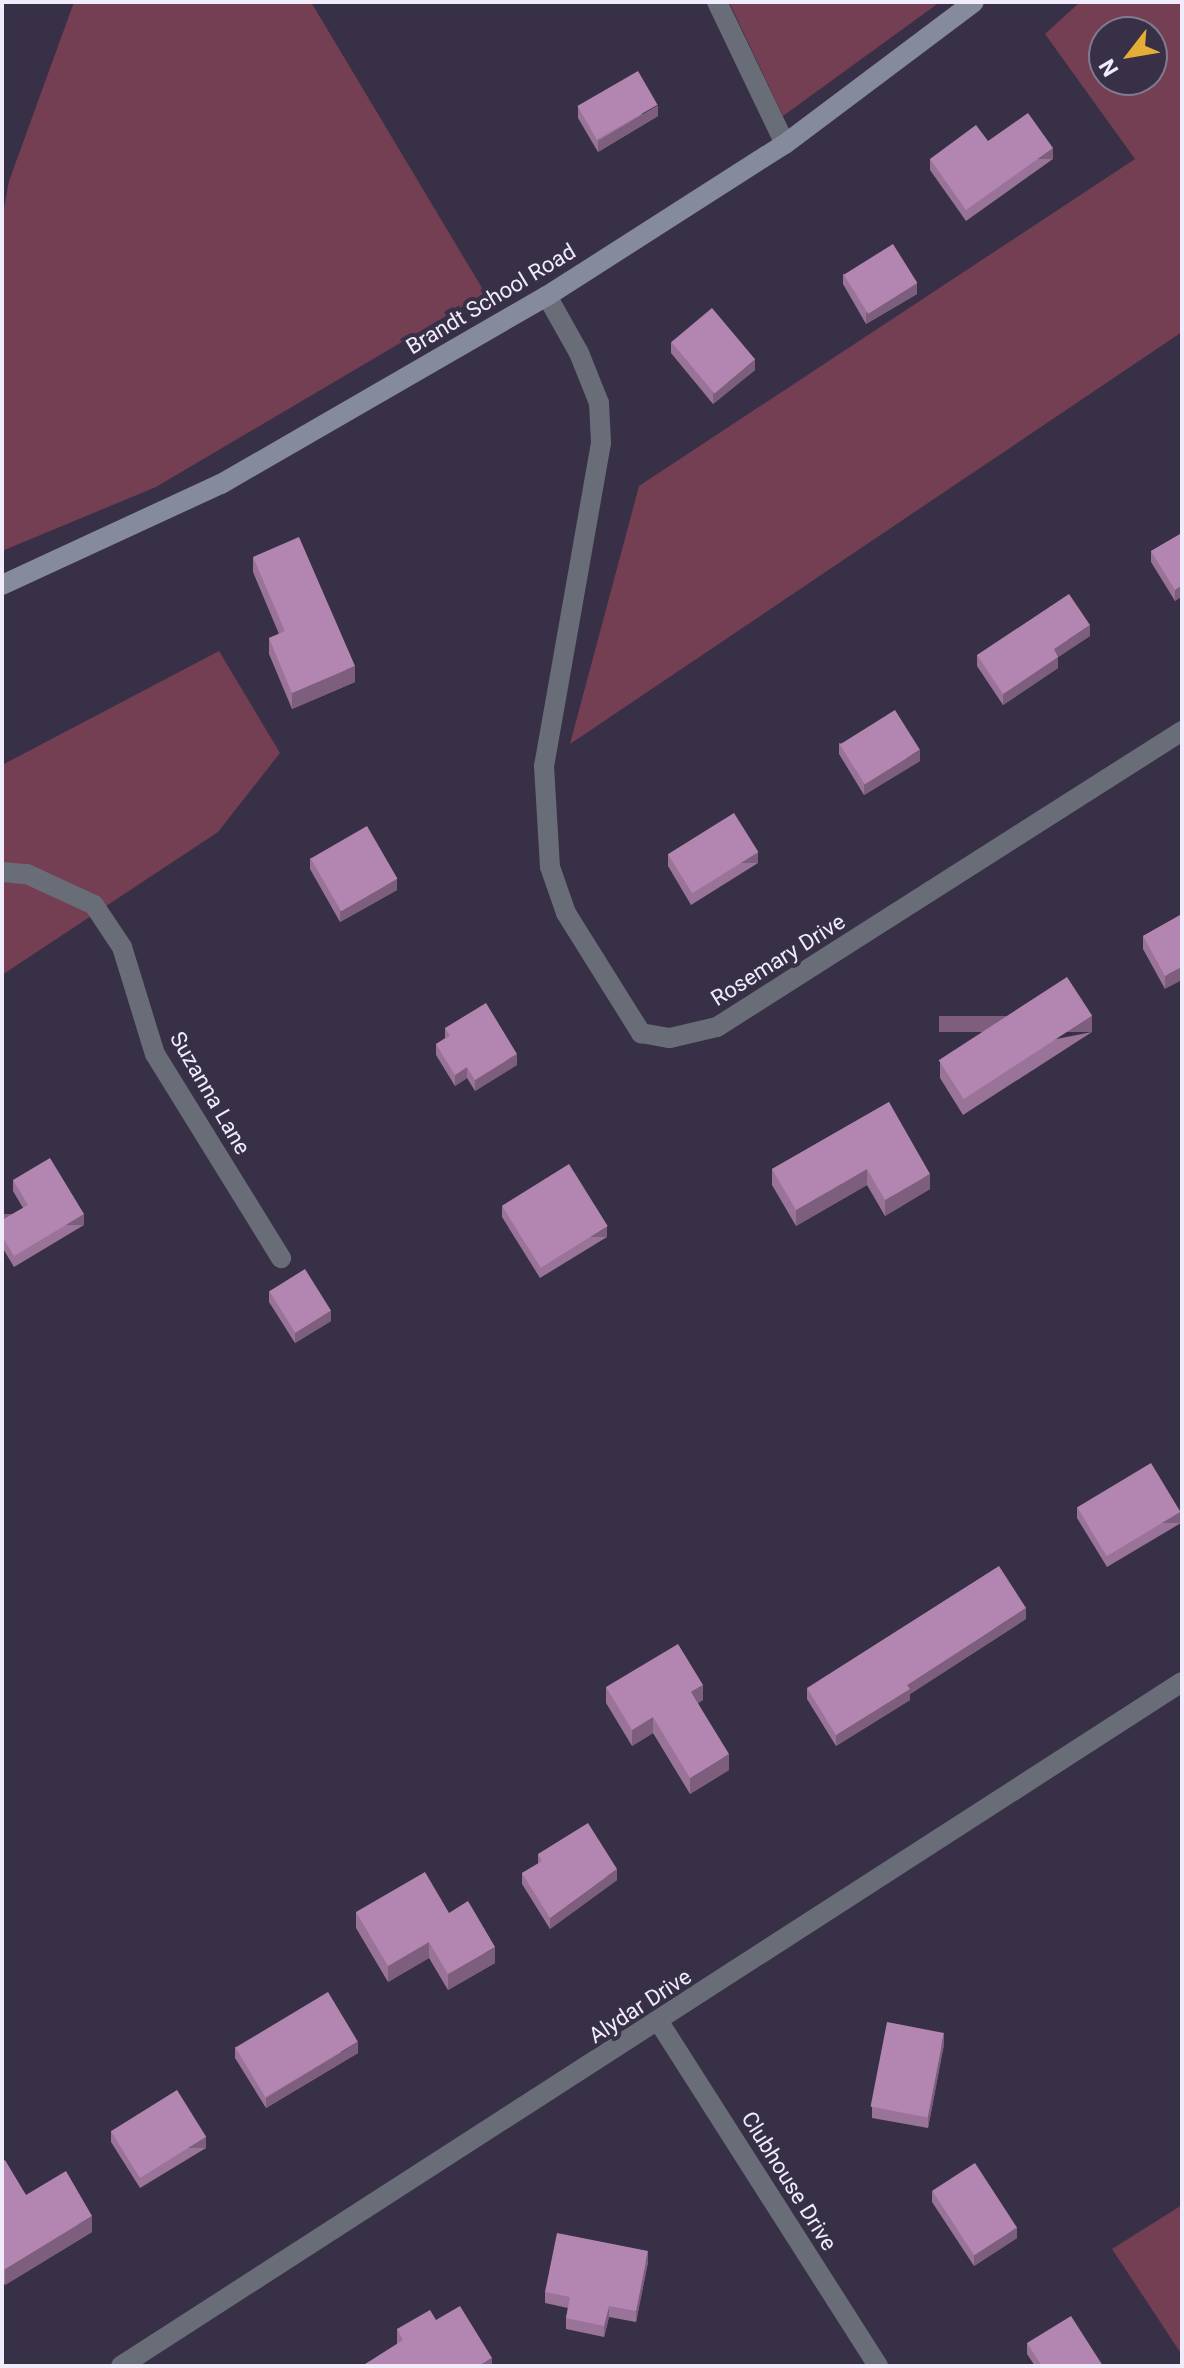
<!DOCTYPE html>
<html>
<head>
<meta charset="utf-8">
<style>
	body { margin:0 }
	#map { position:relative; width:1184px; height:2368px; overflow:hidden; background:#373047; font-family:Roboto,sans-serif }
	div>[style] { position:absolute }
	.green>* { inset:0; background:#743e53 }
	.street>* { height:20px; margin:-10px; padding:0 10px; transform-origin:10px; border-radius:10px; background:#686d78 }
	.secondary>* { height:20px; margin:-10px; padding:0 10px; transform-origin:10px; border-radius:10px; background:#858b9d }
	.wall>* { inset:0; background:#9a7399 }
	.shaded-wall>* { inset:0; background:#7d5e7d; transform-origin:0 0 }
	.building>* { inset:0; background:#b386b2; transform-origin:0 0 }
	span { translate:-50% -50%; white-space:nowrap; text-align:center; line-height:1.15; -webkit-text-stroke:8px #373047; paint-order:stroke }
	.street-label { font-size:22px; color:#f0ecfb }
	.frame { position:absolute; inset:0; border:4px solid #f0ecfb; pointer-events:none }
	.north { position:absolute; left:1088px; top:16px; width:80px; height:80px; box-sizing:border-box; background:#373047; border:2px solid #817b8f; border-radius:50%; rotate:239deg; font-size:22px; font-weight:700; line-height:32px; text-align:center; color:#f0ecfb }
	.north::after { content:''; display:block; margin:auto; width:28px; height:36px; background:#e5ad35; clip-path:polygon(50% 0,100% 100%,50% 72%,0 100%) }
</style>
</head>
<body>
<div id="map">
	<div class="green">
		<i style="clip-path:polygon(74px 2px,311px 2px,485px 293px,156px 487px,2px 551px,2px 219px,9px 181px)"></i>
		<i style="clip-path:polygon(729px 2px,940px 2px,783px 116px)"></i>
		<i style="clip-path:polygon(evenodd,1080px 2px,1182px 2px,1182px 332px,570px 744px,639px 486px,1135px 159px,1045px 34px,1080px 2px,1104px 32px,1152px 32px,1152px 80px,1104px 80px,1104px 32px)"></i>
		<i style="clip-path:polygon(219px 651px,280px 753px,218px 832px,2px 975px,2px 765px)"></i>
		<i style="clip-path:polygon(1182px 2205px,1182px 2355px,1112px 2249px)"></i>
	</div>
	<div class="street">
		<i style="left:717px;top:2px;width:157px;rotate:64.4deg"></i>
		<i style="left:547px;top:296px;width:65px;rotate:60.7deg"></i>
		<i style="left:579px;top:353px;width:54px;rotate:68.2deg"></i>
		<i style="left:599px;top:403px;width:40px;rotate:87.1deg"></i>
		<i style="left:601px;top:443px;width:328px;rotate:100deg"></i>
		<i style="left:544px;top:766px;width:101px;rotate:86.6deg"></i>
		<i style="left:550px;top:867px;width:49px;rotate:70.8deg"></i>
		<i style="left:566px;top:913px;width:142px;rotate:58deg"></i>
		<i style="left:641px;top:1033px;width:29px;rotate:10deg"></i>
		<i style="left:670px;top:1038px;width:48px;rotate:-13.2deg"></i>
		<i style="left:717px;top:1027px;width:551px;rotate:-32.48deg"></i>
		<i style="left:2px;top:872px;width:25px;rotate:5deg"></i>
		<i style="left:27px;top:874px;width:74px;rotate:24.8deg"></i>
		<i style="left:94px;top:905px;width:50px;rotate:56.3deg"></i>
		<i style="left:122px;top:947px;width:112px;rotate:72.9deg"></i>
		<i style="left:155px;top:1054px;width:240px;rotate:58.3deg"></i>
		<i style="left:659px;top:2022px;width:408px;rotate:57.5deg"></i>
		<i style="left:121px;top:2366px;width:1262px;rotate:-32.81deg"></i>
	</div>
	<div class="secondary">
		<i style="left:2px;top:585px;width:241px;rotate:-24.8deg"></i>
		<i style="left:221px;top:484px;width:376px;rotate:-30deg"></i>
		<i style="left:547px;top:296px;width:282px;rotate:-32.6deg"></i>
		<i style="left:785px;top:144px;width:236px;rotate:-36.9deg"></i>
	</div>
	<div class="wall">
		<i style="clip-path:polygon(578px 107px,658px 116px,598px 152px,578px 118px)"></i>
		<i style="clip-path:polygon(988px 141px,1053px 159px,966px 221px,930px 170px,930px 159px)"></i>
		<i style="clip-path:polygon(843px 274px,917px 294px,866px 324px,843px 284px)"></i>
		<i style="clip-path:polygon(671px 342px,755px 370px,713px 404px,671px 353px)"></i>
		<i style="clip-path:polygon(1182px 533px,1182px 596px,1175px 601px,1151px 562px,1151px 551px)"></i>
		<i style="clip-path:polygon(253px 557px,355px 682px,292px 709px,269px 654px,269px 638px,279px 634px,253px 572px)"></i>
		<i style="clip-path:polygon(1090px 636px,1058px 657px,1058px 668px,1003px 705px,977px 666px,977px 655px)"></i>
		<i style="clip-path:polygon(839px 743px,920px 761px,864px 795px,839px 754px)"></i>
		<i style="clip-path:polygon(668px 855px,758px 863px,691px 905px,668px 866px)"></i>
		<i style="clip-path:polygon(310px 858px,397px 890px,340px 922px,310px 869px)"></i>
		<i style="clip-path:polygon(1182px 914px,1165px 989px,1143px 949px,1143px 936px)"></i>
		<i style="clip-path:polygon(445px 1028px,517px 1065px,475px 1091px,467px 1078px,455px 1086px,436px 1055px,436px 1044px,445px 1038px)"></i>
		<i style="clip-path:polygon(1092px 1032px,963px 1115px,940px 1078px,940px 1062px)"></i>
		<i style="clip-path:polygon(889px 1102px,930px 1189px,885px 1216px,867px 1185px,796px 1226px,772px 1185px,772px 1169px)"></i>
		<i style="clip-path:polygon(13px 1180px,84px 1225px,14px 1267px,2px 1247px,2px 1220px,23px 1208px,13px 1191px)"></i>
		<i style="clip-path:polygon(502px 1206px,607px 1237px,540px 1278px,502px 1217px)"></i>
		<i style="clip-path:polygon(269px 1291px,331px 1321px,295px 1343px,269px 1302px)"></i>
		<i style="clip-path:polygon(1077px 1507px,1181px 1523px,1107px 1567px,1077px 1518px)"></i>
		<i style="clip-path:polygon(1026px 1619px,910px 1694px,910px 1700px,836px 1746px,807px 1699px,807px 1688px)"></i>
		<i style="clip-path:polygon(606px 1687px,703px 1700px,698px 1703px,729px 1770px,690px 1794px,653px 1733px,632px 1746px,606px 1703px)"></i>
		<i style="clip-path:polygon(538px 1854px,617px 1880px,550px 1929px,522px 1884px,522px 1873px,538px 1864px)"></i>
		<i style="clip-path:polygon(356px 1912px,449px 1913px,495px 1963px,448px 1990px,429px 1958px,388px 1982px,356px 1928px)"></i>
		<i style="clip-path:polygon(944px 2044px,928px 2128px,872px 2118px,872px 2107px)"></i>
		<i style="clip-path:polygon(235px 2047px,358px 2053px,266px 2108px,235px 2058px)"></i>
		<i style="clip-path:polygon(111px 2131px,206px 2148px,140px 2188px,111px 2142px)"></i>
		<i style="clip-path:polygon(2px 2162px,26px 2195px,92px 2232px,5px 2285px,2px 2280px)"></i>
		<i style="clip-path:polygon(932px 2191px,1017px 2238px,974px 2266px,932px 2202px)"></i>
		<i style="clip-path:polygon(648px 2262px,636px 2322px,609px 2317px,604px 2337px,566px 2329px,566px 2318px,568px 2308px,545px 2303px,545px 2292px)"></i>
		<i style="clip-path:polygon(436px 2320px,492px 2366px,397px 2344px,397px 2329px)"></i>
		<i style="clip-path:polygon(1027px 2343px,1103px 2366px,1035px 2366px,1027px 2354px)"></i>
	</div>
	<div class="shaded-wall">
		<i style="clip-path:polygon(658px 105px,658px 116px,598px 152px,598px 141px)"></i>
		<i style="left:1053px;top:148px;width:11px;height:107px;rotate:90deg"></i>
		<i style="clip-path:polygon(917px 283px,917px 294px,866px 324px,866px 313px)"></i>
		<i style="clip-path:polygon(755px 359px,755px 370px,713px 404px,713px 393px)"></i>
		<i style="clip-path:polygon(1182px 585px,1182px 596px,1175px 601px,1175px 590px)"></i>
		<i style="clip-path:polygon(1090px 625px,1090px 636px,1054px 660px,1054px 649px)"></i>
		<i style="clip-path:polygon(1058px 657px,1058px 668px,1003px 705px,1003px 694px)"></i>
		<i style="clip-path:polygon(355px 666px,355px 682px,292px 709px,292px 693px)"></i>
		<i style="clip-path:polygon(920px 750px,920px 761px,864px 795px,864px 784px)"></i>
		<i style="left:758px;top:852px;width:11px;height:79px;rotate:90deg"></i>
		<i style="clip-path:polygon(397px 879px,397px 890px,340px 922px,340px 911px)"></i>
		<i style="clip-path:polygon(1182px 967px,1182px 980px,1165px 989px,1165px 976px)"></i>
		<i style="left:1092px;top:1016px;width:16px;height:153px;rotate:90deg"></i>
		<i style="clip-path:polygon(517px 1054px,517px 1065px,475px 1091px,475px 1080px)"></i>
		<i style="clip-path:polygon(467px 1067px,467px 1078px,455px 1086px,455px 1075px)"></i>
		<i style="clip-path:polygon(867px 1169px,867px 1185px,796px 1226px,796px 1210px)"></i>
		<i style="clip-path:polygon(930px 1174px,930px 1189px,885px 1216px,885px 1200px)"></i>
		<i style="left:84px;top:1214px;width:11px;height:82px;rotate:90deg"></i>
		<i style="left:607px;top:1226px;width:11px;height:79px;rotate:90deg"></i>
		<i style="clip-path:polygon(331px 1310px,331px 1321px,295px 1343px,295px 1332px)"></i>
		<i style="left:1181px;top:1512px;width:11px;height:86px;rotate:90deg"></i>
		<i style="clip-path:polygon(1026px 1608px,1026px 1619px,910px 1694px,910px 1700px,836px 1746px,836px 1735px,907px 1685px)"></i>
		<i style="clip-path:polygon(703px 1685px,703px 1700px,691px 1707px,691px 1692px)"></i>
		<i style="clip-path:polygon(653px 1717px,653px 1733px,632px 1746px,632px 1730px)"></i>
		<i style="clip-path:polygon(729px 1754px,729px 1770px,690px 1794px,690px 1778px)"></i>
		<i style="clip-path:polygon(617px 1869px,617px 1880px,550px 1929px,550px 1918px)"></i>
		<i style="clip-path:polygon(429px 1942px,429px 1958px,388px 1982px,388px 1966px)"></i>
		<i style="clip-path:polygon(495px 1947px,495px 1963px,448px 1990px,448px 1974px)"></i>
		<i style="clip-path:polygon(944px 2033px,944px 2044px,928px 2128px,928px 2117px)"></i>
		<i style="clip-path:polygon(358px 2042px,358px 2053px,266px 2108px,266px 2098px)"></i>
		<i style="left:206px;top:2137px;width:11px;height:77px;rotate:90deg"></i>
		<i style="clip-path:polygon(92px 2216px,92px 2232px,5px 2285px,5px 2269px)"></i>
		<i style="clip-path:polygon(1017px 2227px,1017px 2238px,974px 2266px,974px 2255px)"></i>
		<i style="clip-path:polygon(648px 2251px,648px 2262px,636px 2322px,636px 2311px)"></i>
		<i style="clip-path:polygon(609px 2306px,609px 2317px,604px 2337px,604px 2326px)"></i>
		<i style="clip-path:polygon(492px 2358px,492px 2366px,478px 2366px)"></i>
	</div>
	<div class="building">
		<i style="left:638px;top:71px;width:39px;height:70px;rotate:60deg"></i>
		<i style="clip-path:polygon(1028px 113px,1053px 148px,966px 210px,930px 159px,976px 125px,988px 141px)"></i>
		<i style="left:893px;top:244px;width:46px;height:58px;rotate:58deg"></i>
		<i style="left:712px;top:308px;width:67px;height:53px;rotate:50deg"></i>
		<i style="clip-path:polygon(1182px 533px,1182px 585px,1175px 590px,1151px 551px)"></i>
		<i style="clip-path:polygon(299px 537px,355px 666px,292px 693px,269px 638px,285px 631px,253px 557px)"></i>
		<i style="clip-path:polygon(1069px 594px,1090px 625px,1054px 649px,1058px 657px,1003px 694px,977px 655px)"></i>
		<i style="left:895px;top:710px;width:47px;height:65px;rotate:58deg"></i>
		<i style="left:734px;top:813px;width:46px;height:78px;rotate:58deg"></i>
		<i style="left:367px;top:826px;width:61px;height:65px;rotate:60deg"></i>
		<i style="clip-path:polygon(1182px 914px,1182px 967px,1165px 976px,1143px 936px)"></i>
		<i style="left:1067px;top:977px;width:46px;height:153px;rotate:57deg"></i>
		<i style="clip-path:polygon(486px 1003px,517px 1054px,475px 1080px,467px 1067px,455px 1075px,436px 1044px,450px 1036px,445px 1028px)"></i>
		<i style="clip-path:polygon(889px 1102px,930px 1174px,885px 1200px,867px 1169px,796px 1210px,772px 1169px)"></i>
		<i style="clip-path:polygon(50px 1158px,84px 1214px,14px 1256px,2px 1236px,2px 1220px,28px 1205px,13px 1180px)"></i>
		<i style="left:569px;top:1164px;width:73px;height:79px;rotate:58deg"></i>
		<i style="left:305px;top:1269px;width:49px;height:42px;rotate:58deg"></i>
		<i style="left:1151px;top:1463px;width:57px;height:86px;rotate:59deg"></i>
		<i style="clip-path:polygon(999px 1566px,1026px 1608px,907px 1685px,910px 1689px,836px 1735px,807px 1688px)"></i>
		<i style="clip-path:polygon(678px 1644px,703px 1685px,691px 1692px,729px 1754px,690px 1778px,653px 1717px,632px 1730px,606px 1687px)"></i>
		<i style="clip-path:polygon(588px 1823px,617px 1869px,550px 1918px,522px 1873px,542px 1861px,538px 1854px)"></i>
		<i style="clip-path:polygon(425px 1872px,449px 1913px,468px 1901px,495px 1947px,448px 1974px,429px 1942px,388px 1966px,356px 1912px)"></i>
		<i style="left:328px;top:1992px;width:58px;height:108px;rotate:59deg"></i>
		<i style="left:887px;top:2022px;width:58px;height:86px;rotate:11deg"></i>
		<i style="left:177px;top:2090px;width:55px;height:78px;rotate:58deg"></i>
		<i style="clip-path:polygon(5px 2160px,26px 2195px,66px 2171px,92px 2216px,5px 2269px,2px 2264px,2px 2162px)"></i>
		<i style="left:975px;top:2163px;width:77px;height:51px;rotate:57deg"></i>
		<i style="clip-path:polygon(557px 2233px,648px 2251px,636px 2311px,609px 2306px,604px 2326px,566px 2318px,570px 2297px,545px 2292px)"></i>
		<i style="clip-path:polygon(460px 2306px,492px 2358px,478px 2366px,362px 2366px,403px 2340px,397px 2329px,430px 2310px,436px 2320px)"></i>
		<i style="clip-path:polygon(1071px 2316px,1103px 2366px,1042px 2366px,1027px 2343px)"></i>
	</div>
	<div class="street-label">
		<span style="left:491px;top:299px;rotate:-31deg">Brandt School Road</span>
		<span style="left:778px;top:960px;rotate:-32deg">Rosemary Drive</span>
		<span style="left:210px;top:1093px;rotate:60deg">Suzanna Lane</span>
		<span style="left:640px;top:2006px;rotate:-33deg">Alydar Drive</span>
		<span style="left:789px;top:2181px;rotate:58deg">Clubhouse Drive</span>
	</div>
	<div class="frame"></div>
	<div class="north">N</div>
</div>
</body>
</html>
